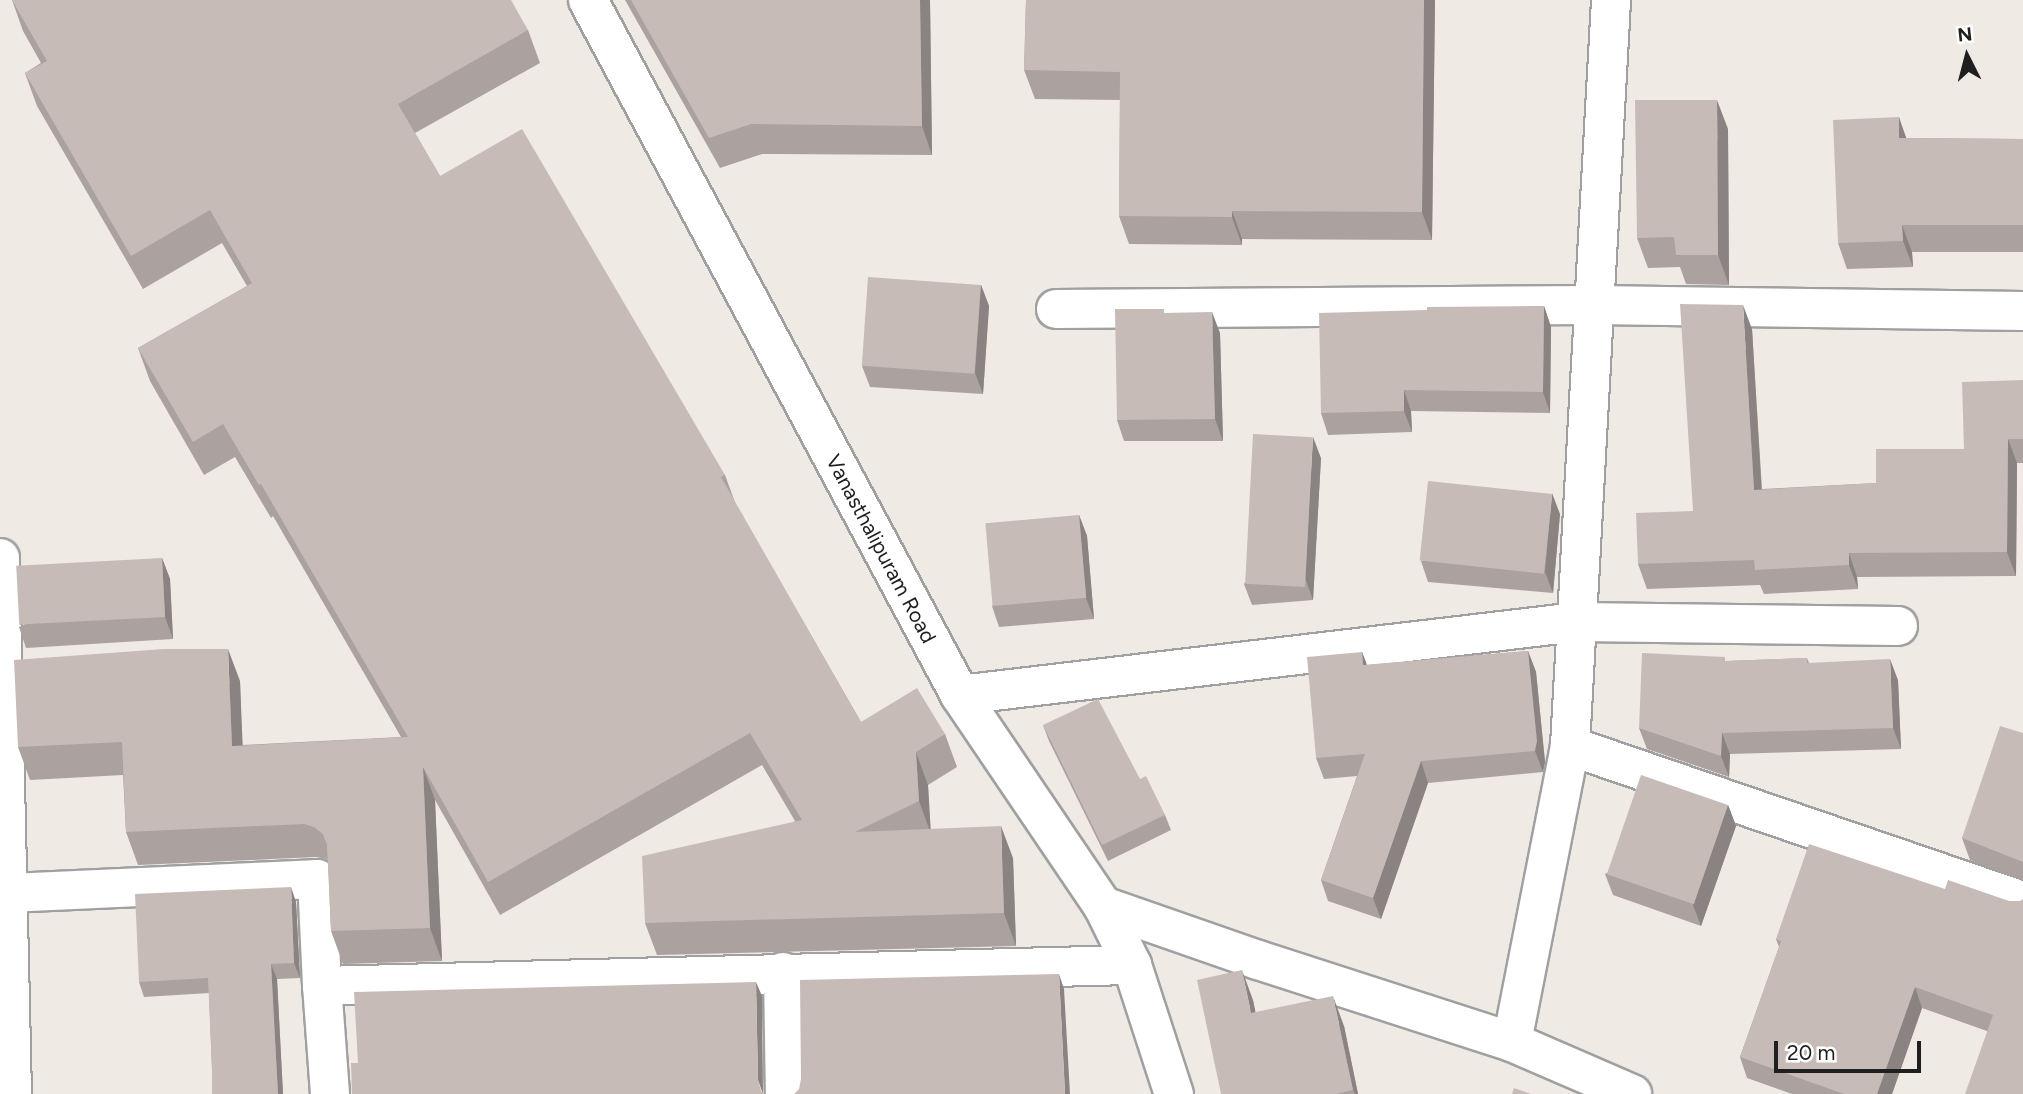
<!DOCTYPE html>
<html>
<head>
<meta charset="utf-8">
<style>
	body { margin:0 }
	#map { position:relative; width:2023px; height:1094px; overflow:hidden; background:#f0eae5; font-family:Figtree,sans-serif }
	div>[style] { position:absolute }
	.roads { filter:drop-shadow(2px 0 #a0a0a0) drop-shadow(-2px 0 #a0a0a0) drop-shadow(0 2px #a0a0a0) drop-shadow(0 -2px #a0a0a0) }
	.minor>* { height:38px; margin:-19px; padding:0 19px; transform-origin:19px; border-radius:19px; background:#fff }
	.tertiary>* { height:38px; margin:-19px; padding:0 19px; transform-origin:19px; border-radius:19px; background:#fff }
	.wall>* { inset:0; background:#aba19e }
	.shaded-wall>* { inset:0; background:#8b8381 }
	.building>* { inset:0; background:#c7bbb8; transform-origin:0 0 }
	span { translate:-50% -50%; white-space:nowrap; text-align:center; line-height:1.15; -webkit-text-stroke:7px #fff; paint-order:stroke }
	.street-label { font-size:21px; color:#1f1f1f }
	.north { position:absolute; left:1932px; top:21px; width:70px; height:70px; -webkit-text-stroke:5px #fff; paint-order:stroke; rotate:354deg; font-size:19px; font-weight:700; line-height:28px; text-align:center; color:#1f1f1f }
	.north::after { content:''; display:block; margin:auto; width:24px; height:32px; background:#1f1f1f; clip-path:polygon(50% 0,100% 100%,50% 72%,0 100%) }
	.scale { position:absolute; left:1774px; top:1041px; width:147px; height:32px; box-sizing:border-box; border:4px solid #1f1f1f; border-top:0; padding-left:9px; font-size:21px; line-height:24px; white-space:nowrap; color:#1f1f1f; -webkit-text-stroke:5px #fff; paint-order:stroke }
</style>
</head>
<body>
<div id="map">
	<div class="roads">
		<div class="minor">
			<i style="left:1056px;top:309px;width:538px;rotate:-0.43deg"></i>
			<i style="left:1594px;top:305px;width:429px;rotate:0.8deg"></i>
			<i style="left:0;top:558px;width:536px;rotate:88.72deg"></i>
			<i style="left:960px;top:695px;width:621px;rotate:-6.75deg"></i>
			<i style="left:1577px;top:622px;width:321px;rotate:0.7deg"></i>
			<i style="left:1570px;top:746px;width:479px;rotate:18.9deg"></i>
			<i style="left:8px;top:893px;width:309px;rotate:-2.6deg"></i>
			<i style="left:317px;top:879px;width:107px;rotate:87.3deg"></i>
			<i style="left:1103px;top:906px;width:164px;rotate:19.2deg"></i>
			<i style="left:1258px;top:960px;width:267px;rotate:17.9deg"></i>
			<i style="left:1512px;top:1042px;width:131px;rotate:23.4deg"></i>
			<i style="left:783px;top:972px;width:122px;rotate:89.1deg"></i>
			<i style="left:1512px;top:1042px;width:302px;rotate:-78.9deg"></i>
			<i style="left:1570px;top:746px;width:747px;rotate:-86.85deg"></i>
			<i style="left:330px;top:1094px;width:108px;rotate:-94.2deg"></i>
			<i style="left:322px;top:986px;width:810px;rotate:-1.49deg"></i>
		</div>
		<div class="tertiary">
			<i style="left:588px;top:0;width:788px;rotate:61.84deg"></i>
			<i style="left:960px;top:695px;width:255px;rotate:55.9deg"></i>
			<i style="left:1103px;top:906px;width:66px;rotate:63.8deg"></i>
			<i style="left:1132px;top:965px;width:136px;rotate:72deg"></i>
		</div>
	</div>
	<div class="wall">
		<i style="clip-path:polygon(12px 0,528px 30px,540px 63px,415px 133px,440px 176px,725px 475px,736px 505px,861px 722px,945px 734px,957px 767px,928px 785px,930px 829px,1013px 858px,1016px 946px,657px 955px,645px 923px,795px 821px,762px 765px,500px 915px,435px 800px,442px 961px,343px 964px,331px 931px,328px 860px,326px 859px,316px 857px,138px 865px,126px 832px,123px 775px,30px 780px,18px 747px,240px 681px,242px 745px,401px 737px,273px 516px,271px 518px,235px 457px,204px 475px,150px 381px,138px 348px,247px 286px,222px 243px,143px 289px,37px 106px,25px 73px,41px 63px,23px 31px)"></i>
		<i style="clip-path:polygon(625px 0,930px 0,932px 155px,762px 154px,720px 168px)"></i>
		<i style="clip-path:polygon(1026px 0,1435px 0,1432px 240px,1242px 239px,1242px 245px,1129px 244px,1119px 216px,1120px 100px,1035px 99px,1024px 70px)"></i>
		<i style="clip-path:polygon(1728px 129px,1729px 285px,1686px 284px,1680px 267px,1648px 268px,1637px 238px)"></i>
		<i style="clip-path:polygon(1906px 138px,2023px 139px,2023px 252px,1912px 252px,1913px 267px,1847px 269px,1838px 243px)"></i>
		<i style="clip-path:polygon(981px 285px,989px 306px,983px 394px,870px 387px,862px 366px)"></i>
		<i style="clip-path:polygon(1544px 306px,1551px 327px,1550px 413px,1411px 411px,1412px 432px,1328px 435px,1321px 413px,1427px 310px)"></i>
		<i style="clip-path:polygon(1166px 313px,1220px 333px,1223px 441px,1124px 441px,1117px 420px)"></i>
		<i style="clip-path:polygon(1752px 329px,1762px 489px,1876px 483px,1964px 449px,2023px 380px,2023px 463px,2017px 463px,2016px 576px,1857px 577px,1858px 589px,1764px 594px,1760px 585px,1647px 589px,1638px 564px,1693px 511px)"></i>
		<i style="clip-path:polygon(1321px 458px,1313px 600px,1252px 605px,1244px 584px)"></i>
		<i style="clip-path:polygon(1560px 514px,1553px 593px,1428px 582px,1421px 561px)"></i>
		<i style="clip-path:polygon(1079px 515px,1087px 536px,1094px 619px,999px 627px,992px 606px)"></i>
		<i style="clip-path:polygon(162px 558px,170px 579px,173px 639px,26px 648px,19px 627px)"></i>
		<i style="clip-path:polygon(1528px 651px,1536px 672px,1545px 762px,1543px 772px,1428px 783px,1381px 919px,1328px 901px,1321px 880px,1357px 776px,1324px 779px,1316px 758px,1362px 652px,1367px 665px)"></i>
		<i style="clip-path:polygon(1807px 658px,1809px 663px,1898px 680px,1901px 749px,1730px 754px,1729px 777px,1647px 749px,1639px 728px,1727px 661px)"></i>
		<i style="clip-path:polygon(1043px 725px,1140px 779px,1165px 815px,1171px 830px,1108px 861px,1049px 741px)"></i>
		<i style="clip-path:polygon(2023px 733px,2023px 880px,1970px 860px,1962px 838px)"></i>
		<i style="clip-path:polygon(1728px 805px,1736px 826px,1701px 926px,1613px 895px,1605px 874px)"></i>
		<i style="clip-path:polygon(1945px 889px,2009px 901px,2020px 901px,2023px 1094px,1987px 1031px,1922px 1008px,1892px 1094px,1792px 1094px,1747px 1078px,1740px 1057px,1779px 947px,1776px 939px)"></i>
		<i style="clip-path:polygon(296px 902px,300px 978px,277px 979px,283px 1094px,212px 1094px,212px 1069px,209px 993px,144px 997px,139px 982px)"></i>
		<i style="clip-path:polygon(1253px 1000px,1255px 1012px,1344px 1026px,1358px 1094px,1221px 1094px)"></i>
	</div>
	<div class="shaded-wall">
		<i style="clip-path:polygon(920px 0,930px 0,932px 155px,922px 126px)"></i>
		<i style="clip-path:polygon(1424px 0,1435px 0,1432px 240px,1422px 212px)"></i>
		<i style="clip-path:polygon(1717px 100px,1728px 129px,1729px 285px,1718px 255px)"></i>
		<i style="clip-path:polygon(1899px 117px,1908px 143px,1899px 138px)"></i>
		<i style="clip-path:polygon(1232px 211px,1242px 239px,1242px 245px,1232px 217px)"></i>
		<i style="clip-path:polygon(1902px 225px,1912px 252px,1913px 267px,1903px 241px)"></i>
		<i style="clip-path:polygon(981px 285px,989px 306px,983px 394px,975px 373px)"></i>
		<i style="clip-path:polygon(1743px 305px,1752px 329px,1763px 514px,1754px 490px)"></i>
		<i style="clip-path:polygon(1544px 306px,1551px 327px,1550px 413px,1543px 392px)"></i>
		<i style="clip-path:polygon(1212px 312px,1220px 333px,1223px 441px,1215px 419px)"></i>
		<i style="clip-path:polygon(1404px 390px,1411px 411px,1412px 432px,1404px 411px)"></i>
		<i style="clip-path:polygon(1313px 437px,1321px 458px,1313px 600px,1305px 578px)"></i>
		<i style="clip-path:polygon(2008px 439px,2017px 463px,2016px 576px,2007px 552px)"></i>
		<i style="clip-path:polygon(1552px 493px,1560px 514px,1553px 593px,1545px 572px)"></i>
		<i style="clip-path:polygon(1079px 515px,1087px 536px,1094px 619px,1086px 598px)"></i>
		<i style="clip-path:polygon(1849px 553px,1857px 577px,1858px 589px,1849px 565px)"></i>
		<i style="clip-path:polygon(162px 558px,170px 579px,173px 639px,165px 617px)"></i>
		<i style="clip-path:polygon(228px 649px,240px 681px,244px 778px,232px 746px)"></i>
		<i style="clip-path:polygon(1528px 651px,1536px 672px,1545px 762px,1543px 772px,1535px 751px)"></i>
		<i style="clip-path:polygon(1362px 652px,1370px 673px,1363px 665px)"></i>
		<i style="clip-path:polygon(1890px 659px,1898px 680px,1901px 749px,1893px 728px)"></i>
		<i style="clip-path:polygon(1722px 733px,1730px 754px,1729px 777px,1721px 756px)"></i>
		<i style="clip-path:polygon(916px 752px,928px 785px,931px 834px,919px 801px)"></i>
		<i style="clip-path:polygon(1421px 761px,1428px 783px,1381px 919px,1373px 898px)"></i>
		<i style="clip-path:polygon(423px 767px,435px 800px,442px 961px,430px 928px)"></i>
		<i style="clip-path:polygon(1728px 805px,1736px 826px,1701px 926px,1693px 905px)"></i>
		<i style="clip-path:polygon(1001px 826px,1013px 858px,1016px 946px,1004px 913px)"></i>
		<i style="clip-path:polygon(291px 887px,296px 902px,300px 978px,294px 963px)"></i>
		<i style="clip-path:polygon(271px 964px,277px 979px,283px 1094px,278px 1094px)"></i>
		<i style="clip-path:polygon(1242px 970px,1253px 1000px,1262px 1043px,1251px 1013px)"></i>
		<i style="clip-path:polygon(1059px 974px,1064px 989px,1070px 1094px,1065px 1094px)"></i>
		<i style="clip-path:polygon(756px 982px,762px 996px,763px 1094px,758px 1080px)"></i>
		<i style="clip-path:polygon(1915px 987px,1922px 1008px,1892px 1094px,1877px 1094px)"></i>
		<i style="clip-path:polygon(1333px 996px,1344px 1026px,1358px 1094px,1355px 1094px,1353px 1090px)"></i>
	</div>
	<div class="building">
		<i style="clip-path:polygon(12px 0,511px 0,528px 30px,398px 104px,440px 176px,522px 129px,725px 475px,721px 477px,861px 722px,917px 688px,945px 734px,916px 752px,919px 801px,855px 832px,1001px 826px,1004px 913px,645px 923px,642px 856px,802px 820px,750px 733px,488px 882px,423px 767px,430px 928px,331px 931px,327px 845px,323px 834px,314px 827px,304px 824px,126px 832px,122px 742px,18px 747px,14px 660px,164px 649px,228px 649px,232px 746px,408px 737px,261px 484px,259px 485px,223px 424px,193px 442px,138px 348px,252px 283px,210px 210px,131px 256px,25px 73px,47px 61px)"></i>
		<i style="clip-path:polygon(631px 0,920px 0,922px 126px,751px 124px,709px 138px)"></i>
		<i style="clip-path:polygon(1026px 0,1424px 0,1422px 212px,1232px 211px,1232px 217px,1119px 216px,1120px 72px,1024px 70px)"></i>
		<i style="clip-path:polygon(1635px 100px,1717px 100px,1718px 255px,1676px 255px,1674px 237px,1637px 238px)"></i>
		<i style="clip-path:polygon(1899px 117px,1899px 138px,2023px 139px,2023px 225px,1902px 225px,1903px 241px,1838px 243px,1833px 120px)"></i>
		<i style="left:868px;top:277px;width:113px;height:89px;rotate:4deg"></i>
		<i style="clip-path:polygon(1680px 304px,1743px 305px,1754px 490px,1876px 483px,1876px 449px,1964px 449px,1962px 382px,2023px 380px,2023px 439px,2008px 439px,2007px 552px,1849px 553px,1849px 565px,1755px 570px,1754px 560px,1638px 564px,1636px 513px,1693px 511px)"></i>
		<i style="clip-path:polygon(1544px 306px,1543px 392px,1404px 390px,1404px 411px,1321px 413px,1319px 313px,1427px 310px,1427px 307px)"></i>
		<i style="clip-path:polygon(1115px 309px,1164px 309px,1164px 313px,1212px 312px,1215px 419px,1117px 420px)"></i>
		<i style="left:1253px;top:434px;width:60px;height:150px;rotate:3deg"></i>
		<i style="left:1428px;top:481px;width:125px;height:80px;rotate:6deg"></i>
		<i style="left:1079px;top:515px;width:83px;height:94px;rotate:85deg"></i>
		<i style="left:162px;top:558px;width:59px;height:146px;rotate:87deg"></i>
		<i style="clip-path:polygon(1528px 651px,1537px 741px,1535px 751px,1421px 761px,1373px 898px,1321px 880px,1365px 754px,1316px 758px,1307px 657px,1362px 652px,1363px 665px)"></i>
		<i style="clip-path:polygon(1642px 653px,1725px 657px,1725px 661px,1807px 658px,1807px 663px,1890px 659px,1893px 728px,1722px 733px,1721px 756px,1639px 728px)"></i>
		<i style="clip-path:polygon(1098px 699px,1140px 779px,1146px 776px,1165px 815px,1102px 845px,1043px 725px)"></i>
		<i style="clip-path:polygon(2000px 726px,2023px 733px,2023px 862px,1962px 838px)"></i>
		<i style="left:1641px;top:775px;width:92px;height:105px;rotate:19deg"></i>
		<i style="clip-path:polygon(1809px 844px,1945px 889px,1948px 880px,2009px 901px,2020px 901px,2023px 899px,2023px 1094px,1965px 1094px,1993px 1015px,1915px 987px,1877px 1094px,1844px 1094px,1740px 1057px,1781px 941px,1776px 939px)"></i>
		<i style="clip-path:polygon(291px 887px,294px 963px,271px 964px,278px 1094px,212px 1094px,212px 1069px,208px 978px,139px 982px,135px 894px)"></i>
		<i style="clip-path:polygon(1242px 970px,1251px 1013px,1333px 996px,1353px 1090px,1336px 1094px,1221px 1094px,1197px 980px)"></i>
		<i style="clip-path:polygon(1059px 974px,1065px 1094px,794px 1094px,799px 1089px,801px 1079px,800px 980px)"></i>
		<i style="clip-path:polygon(756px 982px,758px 1080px,761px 1091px,764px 1094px,352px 1094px,351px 1063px,358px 1063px,354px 992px)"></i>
		<i style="clip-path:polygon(1514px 1088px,1531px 1094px,1512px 1094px)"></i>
	</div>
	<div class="street-label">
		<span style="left:881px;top:549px;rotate:62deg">Vanasthalipuram Road</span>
	</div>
	<div class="north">N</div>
	<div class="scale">20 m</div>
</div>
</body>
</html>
